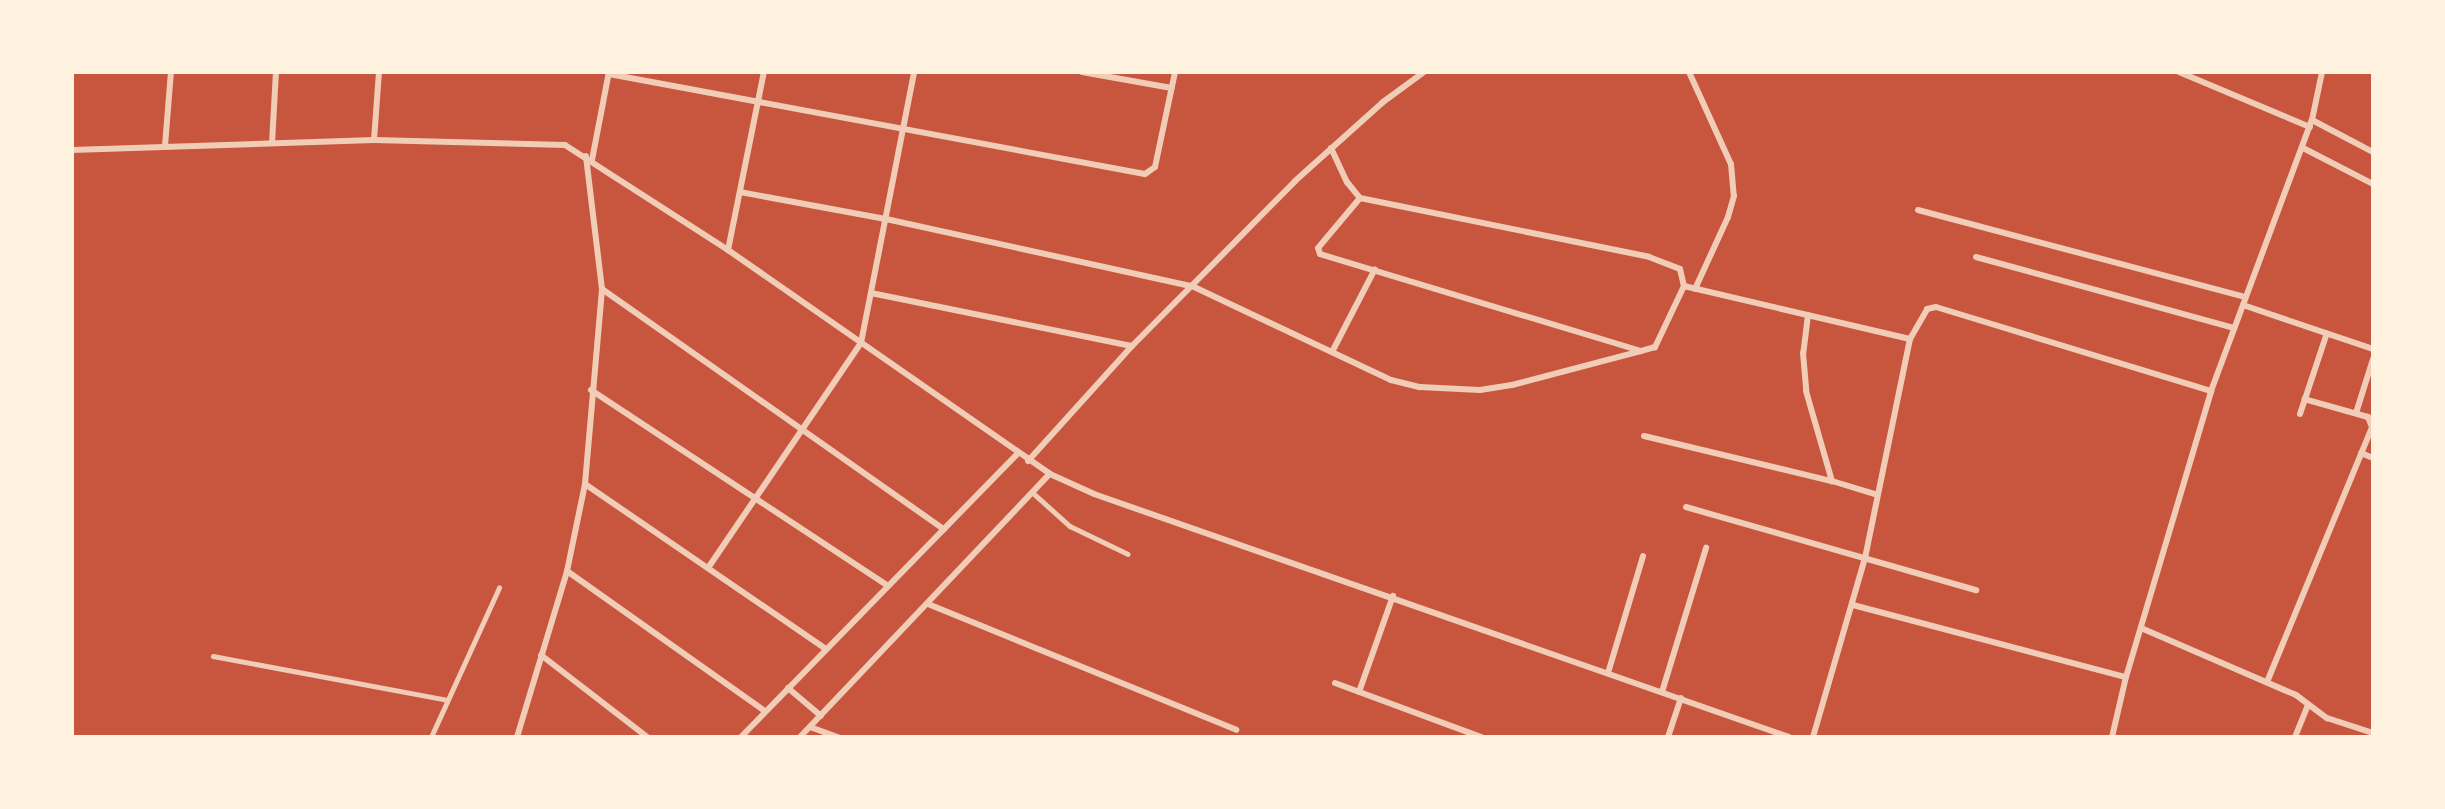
<!DOCTYPE html>
<html>
<head>
<meta charset="utf-8">
<style>
	body { margin:0 }
	#map { position:relative; width:2445px; height:809px; overflow:hidden; background:#c8553d; font-family:"Space Grotesk",sans-serif }
	div>[style] { position:absolute }
	.service>* { height:4.5px; margin:-2.25px; padding:0 2.25px; transform-origin:2.25px; border-radius:2.25px; background:#f1ccb7 }
	.minor>* { height:6px; margin:-3px; padding:0 3px; transform-origin:3px; border-radius:3px; background:#f1ccb7 }
	span { translate:-50% -50%; white-space:nowrap; text-align:center; line-height:1.15; -webkit-text-stroke:6px #fff3e0; paint-order:stroke }
	.frame { position:absolute; inset:0; border:74px solid #fff3e0; pointer-events:none }
</style>
</head>
<body>
<div id="map">
	<div class="service">
		<i style="left:1032px;top:492px;width:51px;rotate:41.8deg"></i>
		<i style="left:1070px;top:526px;width:64px;rotate:25.8deg"></i>
		<i style="left:213px;top:656px;width:238px;rotate:10.6deg"></i>
		<i style="left:431px;top:737px;width:164px;rotate:-65.5deg"></i>
	</div>
	<div class="minor">
		<i style="left:1082px;top:72px;width:91px;rotate:10.1deg"></i>
		<i style="left:1689px;top:72px;width:101px;rotate:65.5deg"></i>
		<i style="left:1731px;top:164px;width:32px;rotate:85deg"></i>
		<i style="left:1734px;top:196px;width:22px;rotate:106deg"></i>
		<i style="left:1728px;top:217px;width:79px;rotate:114.6deg"></i>
		<i style="left:2179px;top:72px;width:142px;rotate:22.8deg"></i>
		<i style="left:609px;top:74px;width:545px;rotate:10.57deg"></i>
		<i style="left:1145px;top:174px;width:12px;rotate:-35deg"></i>
		<i style="left:1155px;top:167px;width:97px;rotate:-78.1deg"></i>
		<i style="left:2312px;top:120px;width:69px;rotate:27.7deg"></i>
		<i style="left:374px;top:140px;width:68px;rotate:-85.8deg"></i>
		<i style="left:272px;top:143px;width:71px;rotate:-86.8deg"></i>
		<i style="left:165px;top:146px;width:74px;rotate:-85.4deg"></i>
		<i style="left:1331px;top:148px;width:38px;rotate:65deg"></i>
		<i style="left:1347px;top:182px;width:21px;rotate:51deg"></i>
		<i style="left:1360px;top:198px;width:295px;rotate:11.5deg"></i>
		<i style="left:1649px;top:257px;width:33px;rotate:21deg"></i>
		<i style="left:1680px;top:269px;width:17px;rotate:77deg"></i>
		<i style="left:1684px;top:286px;width:68px;rotate:115.4deg"></i>
		<i style="left:1655px;top:347px;width:15px;rotate:164deg"></i>
		<i style="left:1641px;top:351px;width:335px;rotate:-163.2deg"></i>
		<i style="left:1320px;top:254px;width:6px;rotate:-108deg"></i>
		<i style="left:1318px;top:248px;width:65px;rotate:-50deg"></i>
		<i style="left:2303px;top:148px;width:79px;rotate:27.2deg"></i>
		<i style="left:72px;top:150px;width:302px;rotate:-1.9deg"></i>
		<i style="left:374px;top:140px;width:191px;rotate:1.5deg"></i>
		<i style="left:565px;top:145px;width:194px;rotate:32.8deg"></i>
		<i style="left:728px;top:250px;width:392px;rotate:34.8deg"></i>
		<i style="left:1050px;top:474px;width:48px;rotate:24.4deg"></i>
		<i style="left:1094px;top:494px;width:736px;rotate:19.27deg"></i>
		<i style="left:592px;top:160px;width:90px;rotate:-79.1deg"></i>
		<i style="left:740px;top:192px;width:148px;rotate:10.5deg"></i>
		<i style="left:886px;top:219px;width:313px;rotate:12.4deg"></i>
		<i style="left:1192px;top:286px;width:220px;rotate:25.3deg"></i>
		<i style="left:1391px;top:380px;width:30px;rotate:14deg"></i>
		<i style="left:1420px;top:387px;width:60px;rotate:2.9deg"></i>
		<i style="left:1480px;top:390px;width:32px;rotate:-9deg"></i>
		<i style="left:1512px;top:385px;width:133px;rotate:-14.8deg"></i>
		<i style="left:1918px;top:210px;width:339px;rotate:14.9deg"></i>
		<i style="left:728px;top:250px;width:182px;rotate:-78.6deg"></i>
		<i style="left:1976px;top:257px;width:268px;rotate:15.4deg"></i>
		<i style="left:1684px;top:286px;width:232px;rotate:13.2deg"></i>
		<i style="left:602px;top:289px;width:418px;rotate:35.1deg"></i>
		<i style="left:871px;top:293px;width:266px;rotate:11.5deg"></i>
		<i style="left:2243px;top:305px;width:137px;rotate:18.7deg"></i>
		<i style="left:1808px;top:315px;width:38px;rotate:97deg"></i>
		<i style="left:1803px;top:353px;width:38px;rotate:85deg"></i>
		<i style="left:1806px;top:391px;width:94px;rotate:73.9deg"></i>
		<i style="left:1832px;top:481px;width:45px;rotate:16.8deg"></i>
		<i style="left:1332px;top:352px;width:93px;rotate:-62.6deg"></i>
		<i style="left:591px;top:390px;width:356px;rotate:33.4deg"></i>
		<i style="left:2356px;top:413px;width:57px;rotate:-72.5deg"></i>
		<i style="left:2300px;top:414px;width:85px;rotate:-71.6deg"></i>
		<i style="left:1644px;top:436px;width:193px;rotate:13.5deg"></i>
		<i style="left:2361px;top:453px;width:13px;rotate:23deg"></i>
		<i style="left:1028px;top:461px;width:155px;rotate:-47.9deg"></i>
		<i style="left:1132px;top:346px;width:232px;rotate:-45.3deg"></i>
		<i style="left:1295px;top:181px;width:118px;rotate:-41.9deg"></i>
		<i style="left:1383px;top:102px;width:51px;rotate:-36.2deg"></i>
		<i style="left:585px;top:484px;width:292px;rotate:34.4deg"></i>
		<i style="left:1686px;top:507px;width:302px;rotate:16deg"></i>
		<i style="left:708px;top:568px;width:272px;rotate:-55.8deg"></i>
		<i style="left:861px;top:343px;width:276px;rotate:-78.9deg"></i>
		<i style="left:567px;top:571px;width:242px;rotate:35.3deg"></i>
		<i style="left:928px;top:604px;width:333px;rotate:22.2deg"></i>
		<i style="left:1853px;top:605px;width:282px;rotate:14.8deg"></i>
		<i style="left:2141px;top:628px;width:169px;rotate:23.4deg"></i>
		<i style="left:2296px;top:695px;width:39px;rotate:37deg"></i>
		<i style="left:2327px;top:718px;width:48px;rotate:18.1deg"></i>
		<i style="left:541px;top:655px;width:134px;rotate:37.7deg"></i>
		<i style="left:1608px;top:673px;width:122px;rotate:-73.3deg"></i>
		<i style="left:2267px;top:682px;width:276px;rotate:-67.6deg"></i>
		<i style="left:2372px;top:427px;width:11px;rotate:-112deg"></i>
		<i style="left:2368px;top:417px;width:66px;rotate:-164.3deg"></i>
		<i style="left:1335px;top:683px;width:156px;rotate:20.3deg"></i>
		<i style="left:788px;top:688px;width:43px;rotate:40.3deg"></i>
		<i style="left:1359px;top:692px;width:102px;rotate:-70.5deg"></i>
		<i style="left:1662px;top:692px;width:151px;rotate:-73deg"></i>
		<i style="left:810px;top:727px;width:30px;rotate:20deg"></i>
		<i style="left:517px;top:737px;width:173px;rotate:-73.2deg"></i>
		<i style="left:567px;top:571px;width:89px;rotate:-78.3deg"></i>
		<i style="left:585px;top:484px;width:196px;rotate:-85deg"></i>
		<i style="left:602px;top:289px;width:134px;rotate:-96.9deg"></i>
		<i style="left:741px;top:737px;width:395px;rotate:-45.7deg"></i>
		<i style="left:800px;top:737px;width:363px;rotate:-46.5deg"></i>
		<i style="left:1668px;top:737px;width:41px;rotate:-71.6deg"></i>
		<i style="left:1813px;top:737px;width:186px;rotate:-73.8deg"></i>
		<i style="left:1865px;top:558px;width:224px;rotate:-78.4deg"></i>
		<i style="left:1910px;top:339px;width:34px;rotate:-60deg"></i>
		<i style="left:1927px;top:309px;width:9px;rotate:-13deg"></i>
		<i style="left:1936px;top:307px;width:288px;rotate:17deg"></i>
		<i style="left:2112px;top:737px;width:62px;rotate:-76.9deg"></i>
		<i style="left:2126px;top:677px;width:298px;rotate:-73.4deg"></i>
		<i style="left:2211px;top:391px;width:289px;rotate:-69.6deg"></i>
		<i style="left:2312px;top:120px;width:49px;rotate:-78.2deg"></i>
		<i style="left:2295px;top:737px;width:35px;rotate:-68deg"></i>
	</div>
	<div class="frame"></div>
</div>
</body>
</html>
